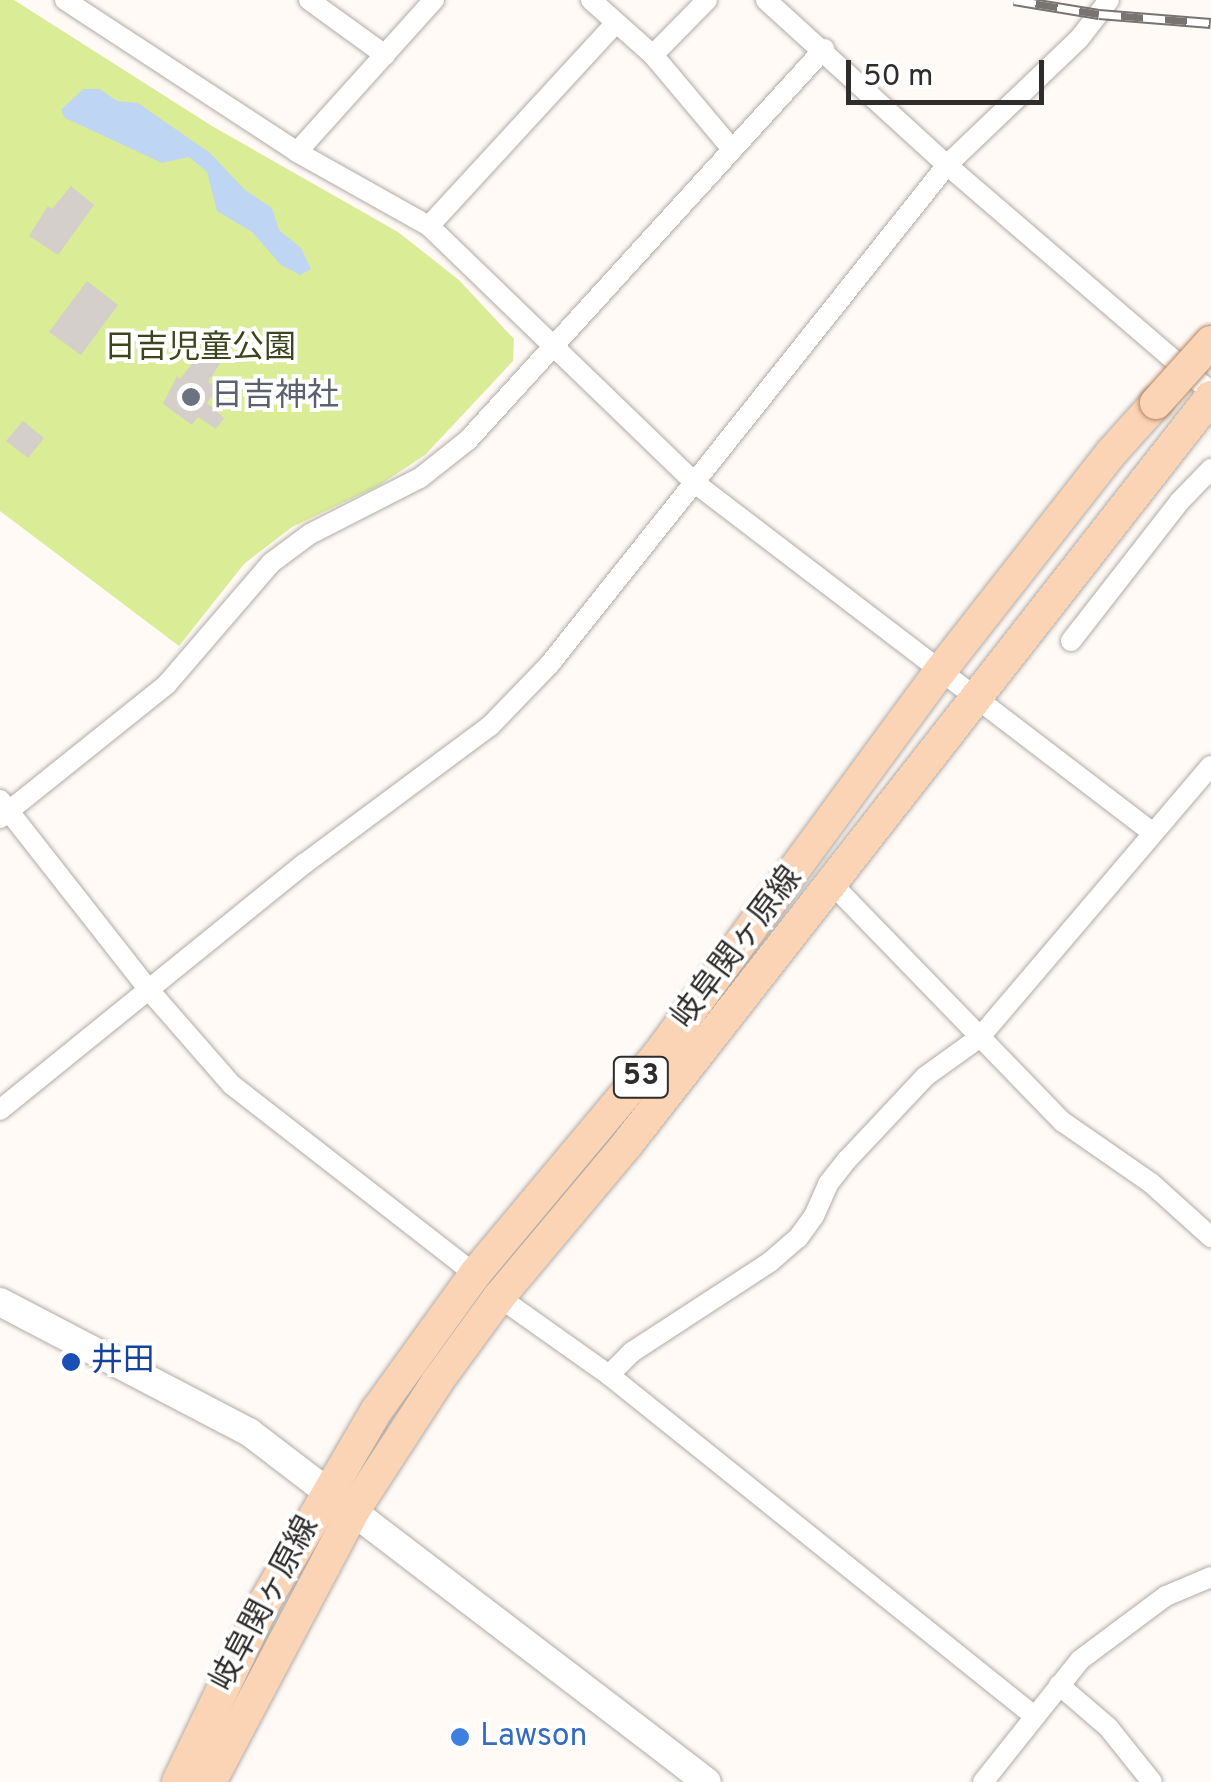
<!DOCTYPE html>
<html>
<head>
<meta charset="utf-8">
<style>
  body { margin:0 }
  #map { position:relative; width:1211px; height:1782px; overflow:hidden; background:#fffaf6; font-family:Overpass,"Noto Sans JP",sans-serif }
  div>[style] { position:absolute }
  .green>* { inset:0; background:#daec96 }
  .water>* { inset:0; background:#bed6f4 }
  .building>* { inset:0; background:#d4cfca }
  .roads { filter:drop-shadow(0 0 2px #b1aca7) drop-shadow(0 0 2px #b1aca7) }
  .minor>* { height:20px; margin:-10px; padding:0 10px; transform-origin:10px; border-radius:10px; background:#fff }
  .tertiary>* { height:28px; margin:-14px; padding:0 14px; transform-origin:14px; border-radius:14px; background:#fff }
  .primary>* { height:32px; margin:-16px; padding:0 16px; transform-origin:16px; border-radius:16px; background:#fbd3b5 }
  .rail>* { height:11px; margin-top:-5.5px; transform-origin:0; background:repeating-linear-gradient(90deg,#fff 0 22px,#777471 0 44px); box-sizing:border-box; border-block:2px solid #777471 }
  .bridges { filter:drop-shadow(0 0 2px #b28664) drop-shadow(0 0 2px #b28664) }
  .primary-bridge>* { height:32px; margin:-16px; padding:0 16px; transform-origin:16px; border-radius:16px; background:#fbd3b5 }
  .dots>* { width:28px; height:28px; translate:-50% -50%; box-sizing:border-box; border:5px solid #fff; border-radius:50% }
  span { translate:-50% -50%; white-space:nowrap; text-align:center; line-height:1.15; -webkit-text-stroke:8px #fff; paint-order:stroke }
  .shield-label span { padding:2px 8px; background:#fff; border:2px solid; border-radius:8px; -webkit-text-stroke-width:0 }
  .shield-label { font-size:30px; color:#2f2d2b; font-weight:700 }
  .park-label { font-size:32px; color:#3d451e }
  .worship-label { font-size:32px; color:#5b616d }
  .left { translate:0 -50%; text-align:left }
  .street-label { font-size:32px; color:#2f2d2b }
  .transit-label { font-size:32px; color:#164399 }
  .shop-label { font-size:32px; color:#366cbe }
  .scale { position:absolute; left:846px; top:60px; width:198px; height:45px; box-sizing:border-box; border:5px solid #2f2d2b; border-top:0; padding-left:12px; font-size:30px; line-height:35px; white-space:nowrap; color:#2f2d2b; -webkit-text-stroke:8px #fff; paint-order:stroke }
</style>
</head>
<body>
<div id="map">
  <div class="green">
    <i style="clip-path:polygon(0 0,14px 0,212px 126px,398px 232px,459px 280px,514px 339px,513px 361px,425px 455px,378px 486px,292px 527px,244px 564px,179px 646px,0 511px)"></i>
  </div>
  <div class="water">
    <i style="clip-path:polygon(83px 89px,100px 89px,117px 101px,138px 103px,210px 153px,245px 190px,272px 208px,279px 230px,301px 248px,311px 269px,300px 275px,281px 265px,252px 232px,217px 211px,207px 172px,189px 157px,162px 163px,65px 118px,61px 110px)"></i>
  </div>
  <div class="building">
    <i style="clip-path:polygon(71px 186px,94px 205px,58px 255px,29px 236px,48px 206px,52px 209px)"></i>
    <i style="clip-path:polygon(87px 281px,118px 305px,81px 355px,49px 332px)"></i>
    <i style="clip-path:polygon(216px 333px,233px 343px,208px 382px,218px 388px,207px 403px,224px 418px,216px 429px,198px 417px,192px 425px,163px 404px,177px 376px,180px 379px)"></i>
    <i style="clip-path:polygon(23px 421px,44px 438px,28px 458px,6px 441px)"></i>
  </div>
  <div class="roads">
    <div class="minor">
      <i style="left:65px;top:0;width:277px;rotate:33.2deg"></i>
      <i style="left:297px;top:152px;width:151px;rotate:29.3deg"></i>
      <i style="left:429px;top:226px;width:370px;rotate:44deg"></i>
      <i style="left:695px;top:483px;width:576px;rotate:37.39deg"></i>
      <i style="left:309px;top:0;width:94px;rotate:35.9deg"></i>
      <i style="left:591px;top:0;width:83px;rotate:41.6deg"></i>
      <i style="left:653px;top:55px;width:121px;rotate:50deg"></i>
      <i style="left:766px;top:0;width:245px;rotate:42.4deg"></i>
      <i style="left:947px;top:165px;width:348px;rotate:40.7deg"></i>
      <i style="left:653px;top:55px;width:77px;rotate:-45.5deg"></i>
      <i style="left:297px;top:152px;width:205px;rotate:-48deg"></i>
      <i style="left:429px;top:226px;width:275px;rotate:-47.4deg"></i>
      <i style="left:1071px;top:641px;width:177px;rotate:-52.1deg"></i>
      <i style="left:1180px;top:501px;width:45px;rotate:-45.9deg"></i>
      <i style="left:0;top:800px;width:241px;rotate:51.9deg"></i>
      <i style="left:149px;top:990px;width:126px;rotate:48.9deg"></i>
      <i style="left:232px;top:1085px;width:308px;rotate:37.9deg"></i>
      <i style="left:0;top:818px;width:214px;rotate:-38.7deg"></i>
      <i style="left:167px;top:684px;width:160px;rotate:-49.3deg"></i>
      <i style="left:271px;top:563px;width:49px;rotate:-36.6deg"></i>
      <i style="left:310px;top:534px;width:123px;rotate:-27deg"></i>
      <i style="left:420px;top:478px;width:61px;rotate:-38.4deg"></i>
      <i style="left:468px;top:440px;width:529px;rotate:-47.68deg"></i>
      <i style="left:832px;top:884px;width:332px;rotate:45.9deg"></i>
      <i style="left:1063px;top:1122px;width:107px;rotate:34.7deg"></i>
      <i style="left:1151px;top:1183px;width:81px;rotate:42deg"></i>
      <i style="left:0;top:1110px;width:391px;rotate:-39deg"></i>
      <i style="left:304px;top:864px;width:232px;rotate:-36.6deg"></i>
      <i style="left:490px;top:726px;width:85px;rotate:-46deg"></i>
      <i style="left:549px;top:665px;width:639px;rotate:-51.48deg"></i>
      <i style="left:947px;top:165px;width:182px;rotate:-43.7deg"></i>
      <i style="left:1079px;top:39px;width:49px;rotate:-52.4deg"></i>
      <i style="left:499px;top:1297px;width:135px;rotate:35.3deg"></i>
      <i style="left:609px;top:1375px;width:543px;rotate:38.73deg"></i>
      <i style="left:609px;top:1375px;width:33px;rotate:-45deg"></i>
      <i style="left:632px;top:1352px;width:165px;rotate:-33.1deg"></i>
      <i style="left:770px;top:1262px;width:37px;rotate:-41deg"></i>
      <i style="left:798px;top:1238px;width:27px;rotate:-54deg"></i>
      <i style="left:814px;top:1216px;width:35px;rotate:-66deg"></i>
      <i style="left:828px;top:1184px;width:31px;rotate:-52deg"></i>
      <i style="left:847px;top:1160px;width:115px;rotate:-46.8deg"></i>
      <i style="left:926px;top:1076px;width:67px;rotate:-35.8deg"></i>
      <i style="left:980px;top:1037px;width:356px;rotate:-49.6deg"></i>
      <i style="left:1059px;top:1685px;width:65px;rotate:40.6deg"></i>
      <i style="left:1108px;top:1727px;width:70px;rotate:51.3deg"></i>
      <i style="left:983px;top:1782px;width:156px;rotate:-51.5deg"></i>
      <i style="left:1080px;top:1660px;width:107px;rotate:-36.7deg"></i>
      <i style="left:1166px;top:1596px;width:49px;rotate:-22.9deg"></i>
    </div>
    <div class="tertiary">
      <i style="left:0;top:1302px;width:281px;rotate:27.6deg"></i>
      <i style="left:249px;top:1432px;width:576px;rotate:37.39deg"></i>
    </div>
    <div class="primary">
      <i style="left:178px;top:1782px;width:199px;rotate:-64.3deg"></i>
      <i style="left:264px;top:1603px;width:224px;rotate:-59.7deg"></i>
      <i style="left:377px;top:1410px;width:168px;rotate:-54.2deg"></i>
      <i style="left:475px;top:1274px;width:285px;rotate:-50.1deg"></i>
      <i style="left:658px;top:1055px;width:478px;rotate:-53.7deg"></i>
      <i style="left:941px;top:670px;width:277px;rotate:-51.9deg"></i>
      <i style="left:1112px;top:452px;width:66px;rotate:-48.1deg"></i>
      <i style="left:210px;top:1782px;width:308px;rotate:-62.1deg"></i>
      <i style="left:354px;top:1510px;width:153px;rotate:-57deg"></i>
      <i style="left:437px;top:1382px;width:105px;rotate:-53.9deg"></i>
      <i style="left:499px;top:1297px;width:201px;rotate:-50deg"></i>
      <i style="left:628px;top:1143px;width:947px;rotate:-51.99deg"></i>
    </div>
  </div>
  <div class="rail">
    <i style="left:1014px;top:0;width:86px;rotate:9.4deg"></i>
    <i style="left:1099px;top:14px;width:112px;rotate:4.6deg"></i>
  </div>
  <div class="bridges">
    <div class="primary-bridge">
      <i style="left:1156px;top:403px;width:82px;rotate:-48deg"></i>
    </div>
  </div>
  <div class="dots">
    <i style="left:191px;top:397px;background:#6b7280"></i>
    <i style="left:71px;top:1362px;background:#1a4fb4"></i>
    <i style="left:460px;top:1737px;background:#3f7fe0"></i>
  </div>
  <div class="shield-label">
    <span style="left:641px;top:1077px">53</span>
  </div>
  <div class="park-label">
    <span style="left:200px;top:349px">日吉児童公園</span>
  </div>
  <div class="worship-label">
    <span class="left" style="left:211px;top:397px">日吉神社</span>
  </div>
  <div class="street-label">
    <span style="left:738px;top:948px;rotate:-53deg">岐阜関ヶ原線</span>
    <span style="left:266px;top:1604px;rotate:-62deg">岐阜関ヶ原線</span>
  </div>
  <div class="transit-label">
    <span class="left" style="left:91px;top:1362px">井田</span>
  </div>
  <div class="shop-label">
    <span class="left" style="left:480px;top:1737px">Lawson</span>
  </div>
  <div class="scale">50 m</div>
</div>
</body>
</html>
